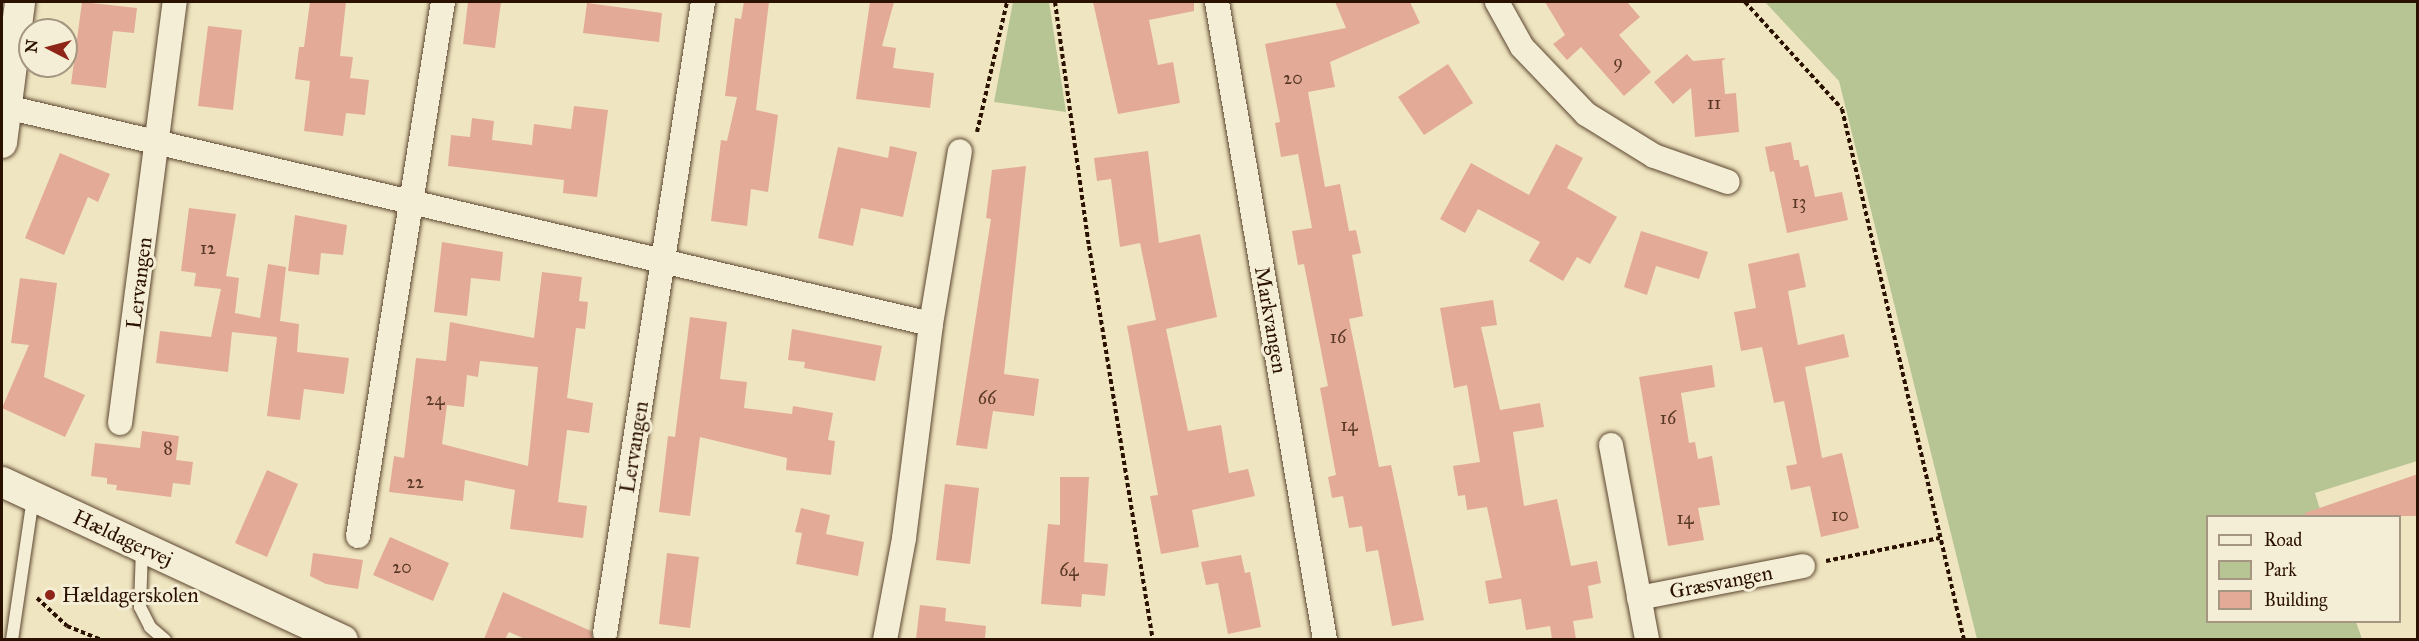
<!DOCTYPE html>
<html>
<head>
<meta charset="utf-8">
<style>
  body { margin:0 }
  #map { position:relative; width:2419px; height:641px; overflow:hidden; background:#efe5c0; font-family:"IM FELL Great Primer",serif }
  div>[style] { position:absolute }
  .green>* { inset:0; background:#b7c594 }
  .building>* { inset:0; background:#e3ab97 }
  .path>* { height:4px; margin-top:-2px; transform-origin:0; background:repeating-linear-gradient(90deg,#2b1100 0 4.5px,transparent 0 7.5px) }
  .roads { filter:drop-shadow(0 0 2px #5c4630) drop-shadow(0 0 2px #5c4630) }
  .service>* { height:12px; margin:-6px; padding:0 6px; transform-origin:6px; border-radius:6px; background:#f5eed6 }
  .minor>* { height:24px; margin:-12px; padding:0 12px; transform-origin:12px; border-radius:12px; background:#f5eed6 }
  .tertiary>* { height:30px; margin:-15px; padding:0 15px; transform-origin:15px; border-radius:15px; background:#f5eed6 }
  .dots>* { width:16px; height:16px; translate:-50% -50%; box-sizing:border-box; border:3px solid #f5eed6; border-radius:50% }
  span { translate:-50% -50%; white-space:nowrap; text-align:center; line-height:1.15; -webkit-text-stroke:6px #f5eed6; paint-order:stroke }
  .number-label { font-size:18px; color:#593826 }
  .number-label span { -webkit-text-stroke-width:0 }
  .street-label { font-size:21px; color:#2b1100 }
  .poi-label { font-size:21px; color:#2b1100 }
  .left { translate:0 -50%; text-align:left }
  .frame { position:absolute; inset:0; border:3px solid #2b1100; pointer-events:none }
  .legend { position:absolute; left:2206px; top:515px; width:195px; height:108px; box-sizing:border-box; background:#f5eed6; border:2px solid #a49680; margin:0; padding:8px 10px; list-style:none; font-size:18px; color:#2b1100 }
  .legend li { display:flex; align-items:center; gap:12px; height:30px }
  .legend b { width:30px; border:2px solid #a49680 }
  .north { position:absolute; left:18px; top:18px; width:60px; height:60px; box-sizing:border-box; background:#f5eed6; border:2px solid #a49680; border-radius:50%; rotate:276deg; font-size:16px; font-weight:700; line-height:24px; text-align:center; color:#2b1100 }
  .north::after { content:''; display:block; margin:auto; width:21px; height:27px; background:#8f2418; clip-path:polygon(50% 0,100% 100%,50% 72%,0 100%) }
</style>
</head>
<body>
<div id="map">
  <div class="green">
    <i style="clip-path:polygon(1013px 2px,1049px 2px,1066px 112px,994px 102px)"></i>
    <i style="clip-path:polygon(1765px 2px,2417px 2px,2417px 461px,2315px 493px,2322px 516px,2208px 516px,2208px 622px,2356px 622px,2362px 639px,1977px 639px,1839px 81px)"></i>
  </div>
  <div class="building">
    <i style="clip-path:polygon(82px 2px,137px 8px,134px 33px,113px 31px,106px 88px,71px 84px)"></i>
    <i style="clip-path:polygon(310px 2px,346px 2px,340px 56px,353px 57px,350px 78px,369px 80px,365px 115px,346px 113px,343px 136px,304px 131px,310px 81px,295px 79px,299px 47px,304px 47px)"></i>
    <i style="clip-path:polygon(468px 2px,501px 2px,495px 48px,463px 44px)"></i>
    <i style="clip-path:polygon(744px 2px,769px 2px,756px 110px,778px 115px,768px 192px,751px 189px,747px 226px,711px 221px,721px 140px,727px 141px,737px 97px,725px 96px,735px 18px,741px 19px)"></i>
    <i style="clip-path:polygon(870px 2px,894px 2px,882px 46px,896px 48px,893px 68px,934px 73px,930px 108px,856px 99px)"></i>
    <i style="clip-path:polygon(1093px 2px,1194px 2px,1194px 11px,1149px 20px,1158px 65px,1173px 62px,1180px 103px,1118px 114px)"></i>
    <i style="clip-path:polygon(1335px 2px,1410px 2px,1420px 23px,1330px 62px,1335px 87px,1308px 92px,1325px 187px,1340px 184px,1349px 231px,1356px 230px,1361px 253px,1352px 255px,1363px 316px,1349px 319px,1379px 467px,1391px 465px,1424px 620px,1392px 626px,1378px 550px,1366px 552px,1362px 526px,1349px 528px,1343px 496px,1332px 498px,1328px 477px,1336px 475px,1320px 388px,1328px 386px,1304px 264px,1298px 265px,1292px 231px,1312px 228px,1298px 154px,1281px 157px,1275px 123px,1280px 122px,1265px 44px,1346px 28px)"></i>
    <i style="clip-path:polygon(1545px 2px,1627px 2px,1640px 17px,1619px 35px,1651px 72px,1624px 96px,1581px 47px,1567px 60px,1553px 44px,1565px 35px)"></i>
    <i style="clip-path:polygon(587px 3px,662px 13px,659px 42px,583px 33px)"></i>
    <i style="clip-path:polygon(208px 26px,242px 30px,233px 110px,198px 106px)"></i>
    <i style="clip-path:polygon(1687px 54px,1693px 61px,1726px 58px,1722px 61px,1725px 94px,1736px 93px,1739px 132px,1695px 137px,1691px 88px,1673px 104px,1654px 82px)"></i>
    <i style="clip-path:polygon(1448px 64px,1473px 103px,1424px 135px,1398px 97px)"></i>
    <i style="clip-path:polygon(574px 106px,608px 110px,597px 197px,563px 193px,564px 180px,448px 166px,451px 135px,470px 137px,472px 118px,494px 121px,492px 140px,532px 145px,534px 124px,571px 129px)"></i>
    <i style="clip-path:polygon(1791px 142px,1794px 160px,1799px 160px,1800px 167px,1808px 165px,1815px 197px,1842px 192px,1848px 220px,1787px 233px,1774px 171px,1770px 172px,1765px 147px)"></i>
    <i style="clip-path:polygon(1556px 144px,1583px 158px,1567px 188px,1617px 217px,1590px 264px,1577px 257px,1563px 281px,1529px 261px,1540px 242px,1478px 209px,1465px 233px,1440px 219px,1471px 163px,1529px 195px)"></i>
    <i style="clip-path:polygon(890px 146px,917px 152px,903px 217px,861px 208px,853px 246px,818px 238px,838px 147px,888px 158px)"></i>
    <i style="clip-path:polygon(1148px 151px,1159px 243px,1200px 234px,1217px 317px,1166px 329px,1188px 431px,1221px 425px,1229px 473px,1248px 469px,1255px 496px,1192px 510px,1199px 547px,1161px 554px,1150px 496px,1158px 495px,1127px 326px,1156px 320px,1140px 243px,1120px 247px,1111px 179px,1097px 181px,1094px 158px)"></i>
    <i style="clip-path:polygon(60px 153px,110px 174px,98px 202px,88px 197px,64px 255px,25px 238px)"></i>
    <i style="clip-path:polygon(1026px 166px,1004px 374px,1039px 379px,1034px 416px,993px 411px,987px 449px,956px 445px,991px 219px,986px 218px,992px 170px)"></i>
    <i style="clip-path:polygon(189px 208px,236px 214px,226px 276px,239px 278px,235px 313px,260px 318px,268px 264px,286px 267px,280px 321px,299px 324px,297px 352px,349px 358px,344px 394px,304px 389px,300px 420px,267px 416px,277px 337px,232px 332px,228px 372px,156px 363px,160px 331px,211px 337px,221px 289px,194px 286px,196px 273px,181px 271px)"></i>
    <i style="clip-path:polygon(295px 215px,347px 225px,343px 255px,321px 253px,319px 275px,288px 271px)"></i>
    <i style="clip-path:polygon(1641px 231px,1708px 252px,1699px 279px,1656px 266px,1647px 295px,1624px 287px)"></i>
    <i style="clip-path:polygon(442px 242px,503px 252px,500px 281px,471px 278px,467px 316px,434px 312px)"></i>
    <i style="clip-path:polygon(1799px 253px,1806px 287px,1788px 291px,1798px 345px,1844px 334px,1849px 357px,1805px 367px,1822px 458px,1842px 453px,1859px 528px,1821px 537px,1810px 486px,1791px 490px,1786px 466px,1797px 464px,1784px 401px,1774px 403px,1762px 347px,1741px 351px,1734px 312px,1756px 308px,1748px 264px)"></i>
    <i style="clip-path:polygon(evenodd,542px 272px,582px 277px,579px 301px,588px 302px,585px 329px,576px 328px,567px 398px,593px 403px,589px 433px,567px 430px,558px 502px,587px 506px,583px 538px,510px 529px,515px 490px,465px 480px,463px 501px,389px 492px,394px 456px,404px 458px,416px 358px,446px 361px,450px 322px,534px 338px,542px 272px,480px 361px,538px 367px,528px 466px,442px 444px,447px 405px,464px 407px,467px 375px,478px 377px,480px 361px)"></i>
    <i style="clip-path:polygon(20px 278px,57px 283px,44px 377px,85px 395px,65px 437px,2px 408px,29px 345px,11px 343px)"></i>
    <i style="clip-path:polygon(1493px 300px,1497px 325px,1481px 327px,1500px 410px,1540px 403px,1544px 427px,1513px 432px,1524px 506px,1557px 499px,1571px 566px,1597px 561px,1601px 583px,1588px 586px,1593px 618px,1573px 621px,1576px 639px,1552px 639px,1550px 626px,1526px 630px,1521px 599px,1489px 604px,1485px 581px,1502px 578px,1487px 507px,1467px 510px,1465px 495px,1458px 496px,1453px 466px,1480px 462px,1467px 385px,1454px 388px,1440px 308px)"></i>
    <i style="clip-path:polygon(690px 317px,727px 322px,720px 379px,747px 382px,744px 408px,792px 414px,793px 406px,833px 413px,828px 440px,835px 441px,831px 475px,786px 470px,787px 458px,700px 437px,690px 516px,659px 512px,668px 436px,675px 437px)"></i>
    <i style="clip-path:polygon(792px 329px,882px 346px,875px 381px,804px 368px,805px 362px,788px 360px)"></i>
    <i style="clip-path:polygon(1712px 365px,1715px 387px,1681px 393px,1689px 443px,1695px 442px,1698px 459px,1712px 456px,1720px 505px,1698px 508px,1704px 540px,1668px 546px,1639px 377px)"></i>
    <i style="clip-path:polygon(142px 431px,179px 436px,176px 460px,193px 462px,190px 485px,173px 483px,171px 497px,116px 490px,117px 485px,107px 484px,107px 478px,91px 476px,95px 443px,140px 448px)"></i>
    <i style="clip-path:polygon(267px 470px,298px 484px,267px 557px,235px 543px)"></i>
    <i style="clip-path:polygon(2418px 474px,2418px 516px,2305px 516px,2305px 513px)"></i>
    <i style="clip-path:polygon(1060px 477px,1089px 477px,1084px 562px,1108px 564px,1105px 596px,1082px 594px,1081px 607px,1041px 604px,1048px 524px,1060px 525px)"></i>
    <i style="clip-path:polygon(945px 484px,979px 488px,970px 564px,936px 560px)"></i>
    <i style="clip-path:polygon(801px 508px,830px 515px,826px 534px,864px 542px,858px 576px,796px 564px,802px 533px,795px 532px)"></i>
    <i style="clip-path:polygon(390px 537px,449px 563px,433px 601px,373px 575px)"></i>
    <i style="clip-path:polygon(313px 553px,363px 560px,358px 589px,326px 584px,310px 576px)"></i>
    <i style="clip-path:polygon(667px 553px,699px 557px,690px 628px,659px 624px)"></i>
    <i style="clip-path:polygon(1241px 555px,1245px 573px,1250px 572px,1261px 627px,1228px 634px,1218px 583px,1206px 585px,1201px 562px)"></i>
    <i style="clip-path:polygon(503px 592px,591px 631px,593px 639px,525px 639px,509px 632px,505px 639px,484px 639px)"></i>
    <i style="clip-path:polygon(920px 605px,946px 608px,945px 621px,986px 626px,985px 639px,916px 639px)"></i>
  </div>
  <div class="path">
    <i style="left:1055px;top:2px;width:246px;rotate:82.1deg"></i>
    <i style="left:1089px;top:246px;width:399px;rotate:80.8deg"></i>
    <i style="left:1745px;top:2px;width:144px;rotate:47.8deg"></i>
    <i style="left:1842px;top:109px;width:545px;rotate:77.06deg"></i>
    <i style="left:977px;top:132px;width:133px;rotate:-77deg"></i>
    <i style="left:1826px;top:561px;width:116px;rotate:-11.4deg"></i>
    <i style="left:37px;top:598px;width:41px;rotate:43deg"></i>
    <i style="left:67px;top:626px;width:37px;rotate:22deg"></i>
  </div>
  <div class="roads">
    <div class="service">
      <i style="left:142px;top:549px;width:58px;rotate:92deg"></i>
      <i style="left:140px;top:607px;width:22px;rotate:63deg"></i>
      <i style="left:150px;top:627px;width:20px;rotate:41deg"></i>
      <i style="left:12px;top:640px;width:144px;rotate:-81.6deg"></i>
    </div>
    <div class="minor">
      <i style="left:1217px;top:2px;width:647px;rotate:80.39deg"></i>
      <i style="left:1497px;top:2px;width:51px;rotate:60.9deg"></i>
      <i style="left:1522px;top:47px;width:93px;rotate:46.3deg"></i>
      <i style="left:1586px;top:114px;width:80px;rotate:31.7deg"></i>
      <i style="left:1654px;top:156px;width:78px;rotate:19.4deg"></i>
      <i style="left:2px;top:106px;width:954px;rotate:13.21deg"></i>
      <i style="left:120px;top:423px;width:425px;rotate:-82.6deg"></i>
      <i style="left:1611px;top:445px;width:198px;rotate:79.5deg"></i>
      <i style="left:358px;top:536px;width:541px;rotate:-80.96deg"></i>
      <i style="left:1639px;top:598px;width:167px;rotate:-11deg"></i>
      <i style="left:605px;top:633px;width:639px;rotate:-81.17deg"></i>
      <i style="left:885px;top:640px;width:104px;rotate:-79.4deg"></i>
      <i style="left:904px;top:538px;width:216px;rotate:-82.8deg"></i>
      <i style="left:931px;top:324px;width:175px;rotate:-80.5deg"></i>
    </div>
    <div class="tertiary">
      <i style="left:2px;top:143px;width:142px;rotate:-82.7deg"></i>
      <i style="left:2px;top:482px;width:376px;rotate:24.9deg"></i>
    </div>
  </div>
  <div class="dots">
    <i style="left:50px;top:595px;background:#8f2418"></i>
  </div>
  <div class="number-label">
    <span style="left:1618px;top:62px">9</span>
    <span style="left:1293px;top:78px">20</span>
    <span style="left:1714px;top:103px">11</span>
    <span style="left:1799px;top:202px">13</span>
    <span style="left:208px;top:248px">12</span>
    <span style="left:1338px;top:337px">16</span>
    <span style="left:987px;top:398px">66</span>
    <span style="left:435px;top:399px">24</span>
    <span style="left:1668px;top:418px">16</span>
    <span style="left:1349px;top:425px">14</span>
    <span style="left:168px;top:448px">8</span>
    <span style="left:415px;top:482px">22</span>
    <span style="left:1840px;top:515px">10</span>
    <span style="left:1685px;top:518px">14</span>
    <span style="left:402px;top:567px">20</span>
    <span style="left:1069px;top:570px">64</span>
  </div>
  <div class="street-label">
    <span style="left:139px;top:283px;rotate:-83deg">Lervangen</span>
    <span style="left:1271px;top:320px;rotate:80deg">Markvangen</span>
    <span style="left:634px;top:447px;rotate:-81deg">Lervangen</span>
    <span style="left:123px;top:538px;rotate:25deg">Hældagervej</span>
    <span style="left:1721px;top:582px;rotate:-11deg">Græsvangen</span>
  </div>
  <div class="poi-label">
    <span class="left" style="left:62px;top:595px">Hældagerskolen</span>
  </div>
  <div class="frame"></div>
  <ul class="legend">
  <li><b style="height:8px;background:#f5eed6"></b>Road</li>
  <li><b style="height:16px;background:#b7c594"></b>Park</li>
  <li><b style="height:16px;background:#e3ab97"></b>Building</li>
  </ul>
  <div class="north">N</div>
</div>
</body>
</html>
